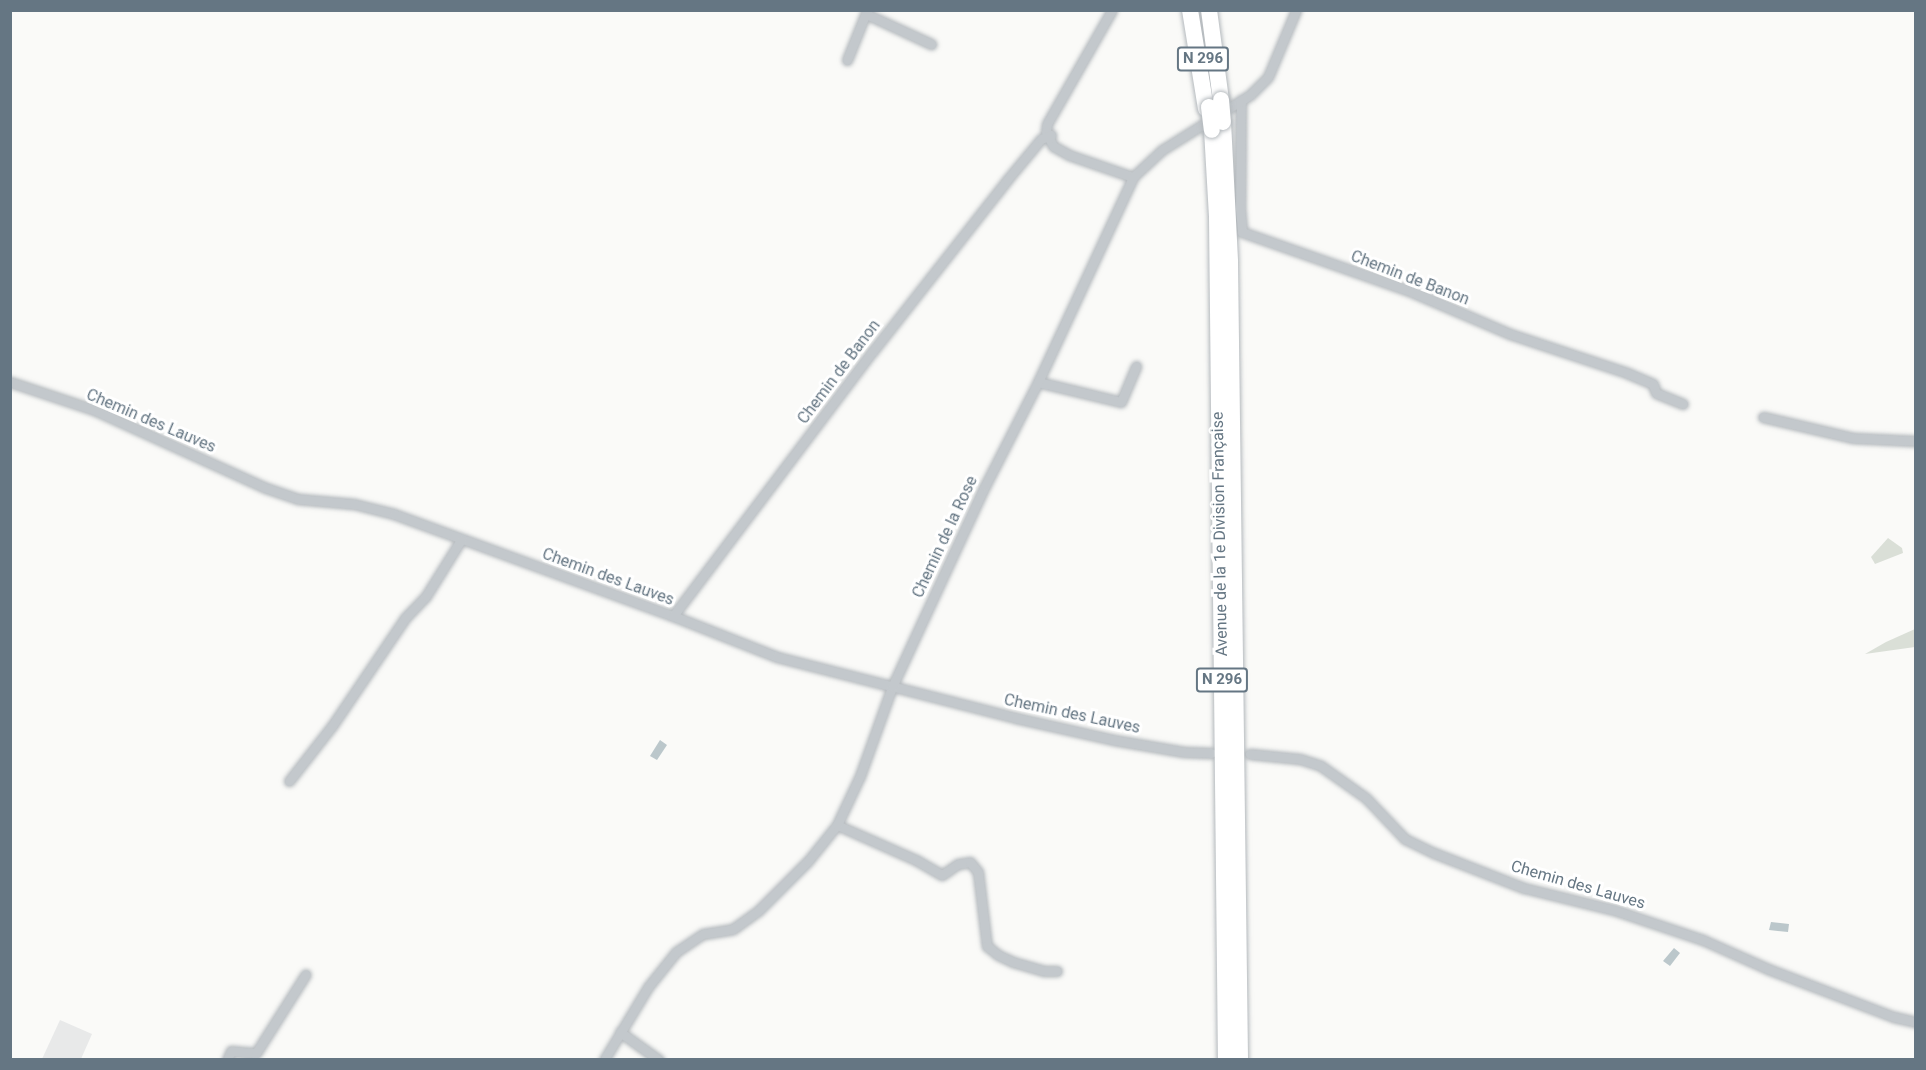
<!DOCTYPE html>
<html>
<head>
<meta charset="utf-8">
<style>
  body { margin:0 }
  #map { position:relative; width:1926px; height:1070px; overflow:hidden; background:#fafaf8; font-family:Roboto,sans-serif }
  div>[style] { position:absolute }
  .built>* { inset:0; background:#e8e9e9 }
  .green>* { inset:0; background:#dadfd7 }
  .water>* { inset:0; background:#bbc7cb }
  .roads { filter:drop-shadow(0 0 2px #b4b9bd) drop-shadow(0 0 2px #b4b9bd) }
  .street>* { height:9px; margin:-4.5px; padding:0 4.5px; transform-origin:4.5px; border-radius:4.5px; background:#c3c8cc }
  .highway>* { height:16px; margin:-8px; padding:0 8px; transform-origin:8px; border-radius:8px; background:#fff }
  .bridges { filter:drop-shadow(0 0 2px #b4b9bd) drop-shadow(0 0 2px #b4b9bd) }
  .highway-bridge>* { height:16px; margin:-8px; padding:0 8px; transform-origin:8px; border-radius:8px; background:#fff }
  span { translate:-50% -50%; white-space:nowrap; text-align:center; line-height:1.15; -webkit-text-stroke:6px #fff; paint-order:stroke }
  .shield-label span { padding:2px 4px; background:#fff; border:2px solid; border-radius:4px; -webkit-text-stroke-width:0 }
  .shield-label { font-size:15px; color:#657683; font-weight:700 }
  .street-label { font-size:16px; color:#657683 }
  .frame { position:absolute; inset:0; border:12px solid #657683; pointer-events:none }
</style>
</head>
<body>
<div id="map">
  <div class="built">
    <i style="clip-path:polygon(60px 1020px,92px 1034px,81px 1059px,42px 1059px)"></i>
  </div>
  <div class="green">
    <i style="clip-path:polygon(1888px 538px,1902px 548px,1903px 553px,1875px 564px,1871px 557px)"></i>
    <i style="clip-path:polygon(1915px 629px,1915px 647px,1865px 654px,1886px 642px)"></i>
  </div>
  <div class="water">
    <i style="clip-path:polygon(660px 740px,667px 745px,657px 760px,650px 756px)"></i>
    <i style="clip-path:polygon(1771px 922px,1789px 924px,1788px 932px,1769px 930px)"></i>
    <i style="clip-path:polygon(1674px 948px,1680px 953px,1670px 966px,1663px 961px)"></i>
  </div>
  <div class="roads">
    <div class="street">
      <i style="left:1112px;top:10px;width:131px;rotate:119.7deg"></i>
      <i style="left:1047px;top:124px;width:8px;rotate:97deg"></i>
      <i style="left:1046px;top:132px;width:16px;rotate:63deg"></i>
      <i style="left:1053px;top:146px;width:18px;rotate:29deg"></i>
      <i style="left:1069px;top:155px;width:68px;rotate:19deg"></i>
      <i style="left:866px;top:14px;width:72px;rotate:24.8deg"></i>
      <i style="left:847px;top:60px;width:54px;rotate:-68.2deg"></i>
      <i style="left:1241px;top:100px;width:108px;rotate:90.5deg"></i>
      <i style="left:1240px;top:208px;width:24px;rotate:85deg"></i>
      <i style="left:1242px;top:232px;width:180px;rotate:19.4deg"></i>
      <i style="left:1412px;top:292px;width:107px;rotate:23.2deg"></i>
      <i style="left:1510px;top:334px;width:123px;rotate:18.4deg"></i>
      <i style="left:1627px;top:373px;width:28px;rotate:23deg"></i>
      <i style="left:1653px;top:384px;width:9px;rotate:72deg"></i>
      <i style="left:1656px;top:393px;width:29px;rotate:22deg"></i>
      <i style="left:10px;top:382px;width:89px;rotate:18.4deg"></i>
      <i style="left:94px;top:410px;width:189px;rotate:24.4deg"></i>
      <i style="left:266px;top:488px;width:34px;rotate:19deg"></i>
      <i style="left:298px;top:499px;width:56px;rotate:5.1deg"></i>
      <i style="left:354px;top:504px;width:41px;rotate:14deg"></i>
      <i style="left:394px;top:514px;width:297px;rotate:20.1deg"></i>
      <i style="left:673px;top:616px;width:112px;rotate:21.5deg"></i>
      <i style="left:777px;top:657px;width:247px;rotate:14.3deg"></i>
      <i style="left:1016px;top:718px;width:100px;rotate:12.7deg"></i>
      <i style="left:1114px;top:740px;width:71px;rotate:9.7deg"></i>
      <i style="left:1184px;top:752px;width:27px;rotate:2deg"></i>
      <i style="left:1038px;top:382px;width:85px;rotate:13.5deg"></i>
      <i style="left:1121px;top:402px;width:39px;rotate:-67deg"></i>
      <i style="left:1763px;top:417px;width:92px;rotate:13.1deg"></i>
      <i style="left:1853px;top:438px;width:63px;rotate:2.7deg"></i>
      <i style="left:673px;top:616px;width:332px;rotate:-53deg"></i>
      <i style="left:873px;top:351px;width:217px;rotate:-51.9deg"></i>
      <i style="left:1007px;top:180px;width:53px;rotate:-50.3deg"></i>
      <i style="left:1041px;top:139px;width:11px;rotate:-22deg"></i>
      <i style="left:1250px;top:754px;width:50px;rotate:5.7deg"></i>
      <i style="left:1300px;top:759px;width:22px;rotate:18deg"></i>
      <i style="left:1321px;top:766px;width:55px;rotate:35.4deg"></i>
      <i style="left:1366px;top:798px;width:57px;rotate:46.4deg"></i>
      <i style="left:1405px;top:839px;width:32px;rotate:26deg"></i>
      <i style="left:1434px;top:853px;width:97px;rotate:21.3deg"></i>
      <i style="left:1524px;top:888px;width:93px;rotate:13.7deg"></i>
      <i style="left:1614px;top:910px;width:94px;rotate:18.6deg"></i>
      <i style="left:1703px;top:940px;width:71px;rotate:24deg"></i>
      <i style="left:1768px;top:969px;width:135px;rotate:20.9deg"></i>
      <i style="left:1894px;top:1017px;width:23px;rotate:13deg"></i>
      <i style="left:289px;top:781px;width:70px;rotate:-52deg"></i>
      <i style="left:332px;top:726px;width:130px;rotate:-55.9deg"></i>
      <i style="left:405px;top:618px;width:30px;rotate:-46deg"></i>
      <i style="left:426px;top:596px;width:66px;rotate:-58deg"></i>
      <i style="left:837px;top:825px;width:86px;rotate:23.9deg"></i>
      <i style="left:916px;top:860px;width:30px;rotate:30deg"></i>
      <i style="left:942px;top:875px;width:19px;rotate:-35deg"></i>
      <i style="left:958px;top:864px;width:12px;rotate:-9deg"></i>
      <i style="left:970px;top:862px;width:13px;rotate:51deg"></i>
      <i style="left:978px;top:872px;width:75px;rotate:83.1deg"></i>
      <i style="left:987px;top:946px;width:14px;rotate:39deg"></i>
      <i style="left:998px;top:955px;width:17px;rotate:25deg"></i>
      <i style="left:1013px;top:962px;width:32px;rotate:16deg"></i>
      <i style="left:1044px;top:971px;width:13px"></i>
      <i style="left:620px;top:1032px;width:48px;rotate:35.7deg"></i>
      <i style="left:227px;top:1060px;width:10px;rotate:-66deg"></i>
      <i style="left:231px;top:1051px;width:25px;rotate:5deg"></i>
      <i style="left:256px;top:1053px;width:93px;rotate:-57.7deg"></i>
      <i style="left:604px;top:1060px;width:85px;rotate:-58.9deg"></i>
      <i style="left:648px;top:987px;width:45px;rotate:-51.3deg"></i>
      <i style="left:676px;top:952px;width:32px;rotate:-34deg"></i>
      <i style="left:703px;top:934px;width:30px;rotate:-9deg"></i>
      <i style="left:733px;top:929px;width:31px;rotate:-36deg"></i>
      <i style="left:758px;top:911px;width:71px;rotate:-45deg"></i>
      <i style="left:808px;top:861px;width:46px;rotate:-51.1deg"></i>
      <i style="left:837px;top:825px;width:54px;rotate:-64.9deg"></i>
      <i style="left:860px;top:776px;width:95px;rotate:-70.2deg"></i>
      <i style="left:892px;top:687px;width:221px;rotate:-65.2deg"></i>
      <i style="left:985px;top:486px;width:117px;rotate:-63deg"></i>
      <i style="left:1038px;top:382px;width:226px;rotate:-65.1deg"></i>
      <i style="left:1133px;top:177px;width:40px;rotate:-43deg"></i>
      <i style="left:1162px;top:150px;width:104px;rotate:-32deg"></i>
      <i style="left:1250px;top:95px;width:25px;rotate:-45deg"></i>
      <i style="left:1268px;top:77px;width:73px;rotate:-67.3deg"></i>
    </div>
    <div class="highway">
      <i style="left:1190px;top:10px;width:100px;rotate:80.8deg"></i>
      <i style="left:1209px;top:10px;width:91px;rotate:82.4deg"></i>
      <i style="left:1223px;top:122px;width:140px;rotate:87.1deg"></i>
      <i style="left:1230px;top:262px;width:798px;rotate:89.28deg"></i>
      <i style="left:1212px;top:130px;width:88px;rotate:86.7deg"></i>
      <i style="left:1217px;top:218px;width:842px;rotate:89.39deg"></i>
    </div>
  </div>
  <div class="bridges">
    <div class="highway-bridge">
      <i style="left:1221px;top:100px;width:22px;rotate:85deg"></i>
      <i style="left:1209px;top:107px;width:23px;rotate:83deg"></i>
    </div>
  </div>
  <div class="shield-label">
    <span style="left:1203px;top:59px">N 296</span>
    <span style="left:1222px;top:680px">N 296</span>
  </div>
  <div class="street-label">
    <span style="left:1410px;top:278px;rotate:21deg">Chemin de Banon</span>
    <span style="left:839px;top:372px;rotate:-53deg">Chemin de Banon</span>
    <span style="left:151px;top:421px;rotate:23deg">Chemin des Lauves</span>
    <span style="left:1220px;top:534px;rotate:-91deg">Avenue de la 1e Division Française</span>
    <span style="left:945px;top:537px;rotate:-65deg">Chemin de la Rose</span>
    <span style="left:608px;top:577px;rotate:20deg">Chemin des Lauves</span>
    <span style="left:1072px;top:714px;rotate:12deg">Chemin des Lauves</span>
    <span style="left:1578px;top:885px;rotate:16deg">Chemin des Lauves</span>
  </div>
  <div class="frame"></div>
</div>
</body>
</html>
